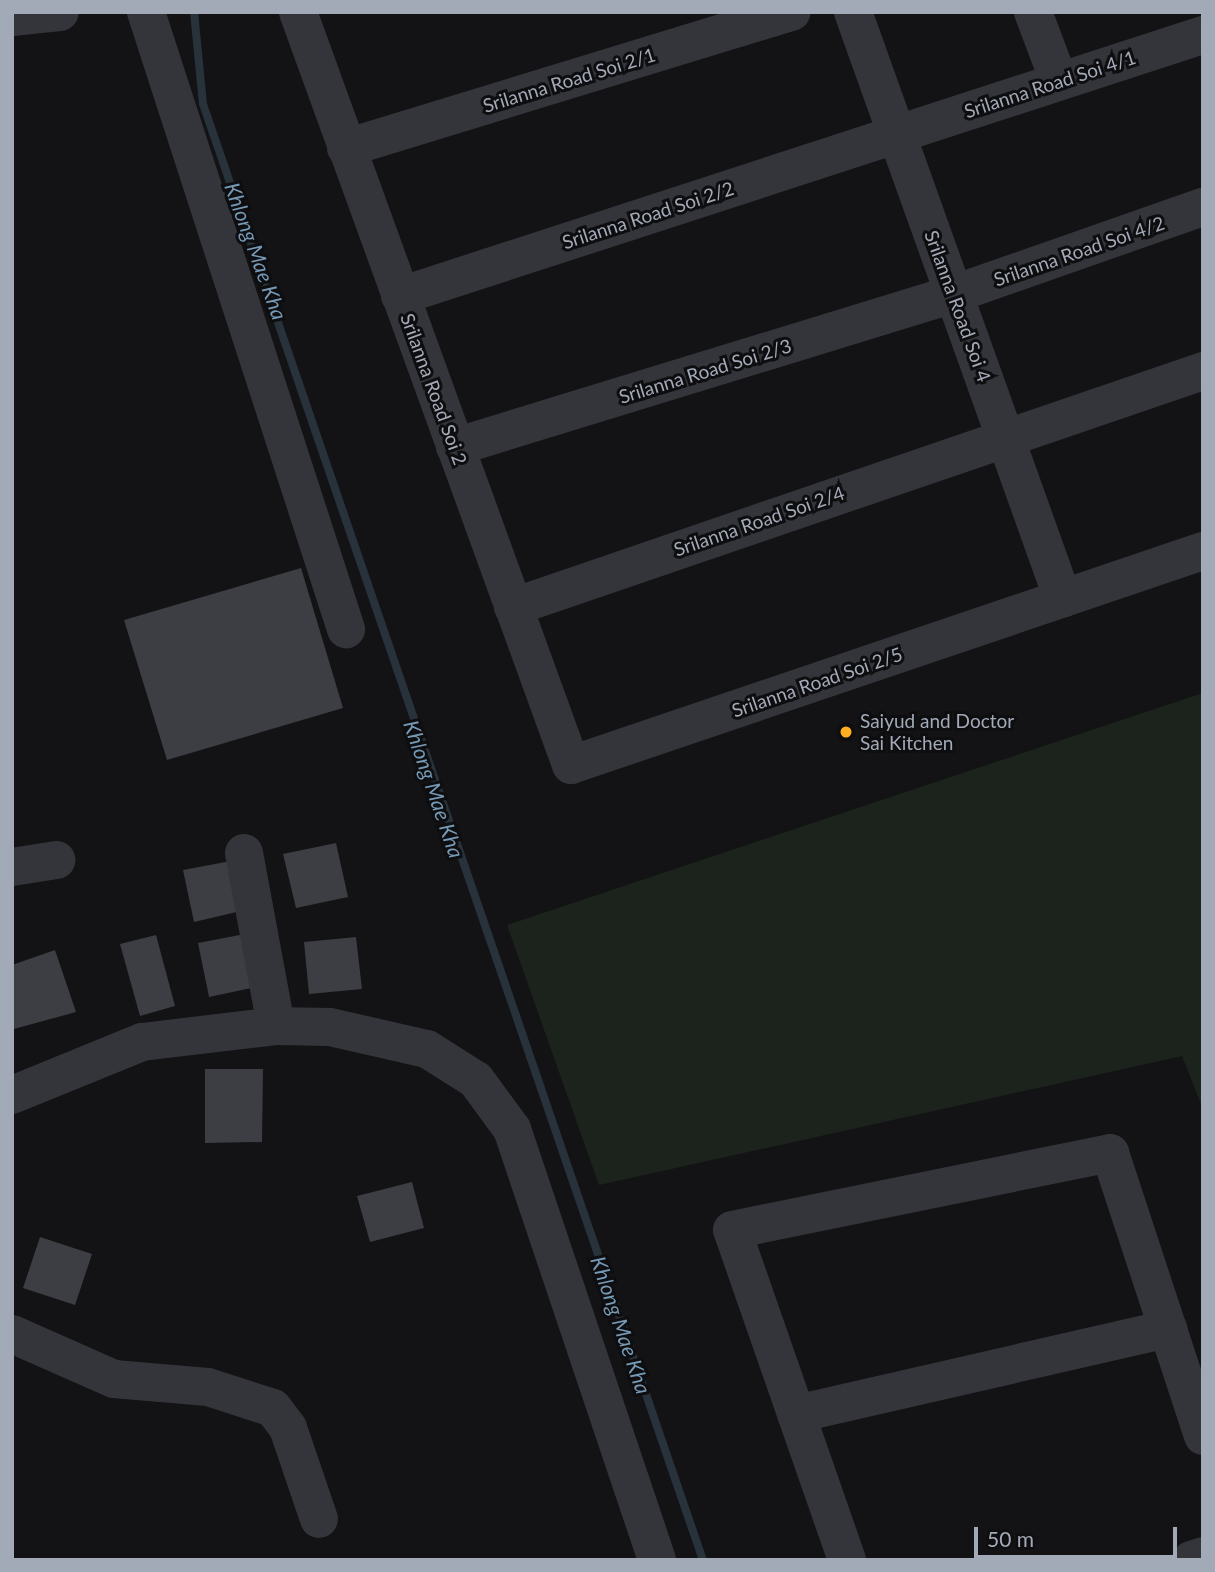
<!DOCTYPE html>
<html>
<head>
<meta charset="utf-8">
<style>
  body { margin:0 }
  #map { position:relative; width:1215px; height:1572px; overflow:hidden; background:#131315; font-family:Lato,sans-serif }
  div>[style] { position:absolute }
  .green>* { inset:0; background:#1b231c }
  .stream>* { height:8px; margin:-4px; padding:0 4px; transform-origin:4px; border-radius:4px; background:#28323a }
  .building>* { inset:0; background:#3c3e43 }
  .minor>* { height:38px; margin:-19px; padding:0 19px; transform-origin:19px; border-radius:19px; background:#34353a }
  .dots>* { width:19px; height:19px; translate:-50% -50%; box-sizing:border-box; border:4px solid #0e0e10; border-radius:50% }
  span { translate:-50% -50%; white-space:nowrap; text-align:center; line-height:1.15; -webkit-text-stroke:6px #0e0e10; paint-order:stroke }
  .street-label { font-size:19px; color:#a3aab7 }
  .poi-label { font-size:19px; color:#a3aab7 }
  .left { translate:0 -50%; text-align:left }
  .water-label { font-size:21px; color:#7699b5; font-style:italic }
  .frame { position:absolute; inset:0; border:14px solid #a3aab7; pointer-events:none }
  .scale { position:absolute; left:974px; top:1527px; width:203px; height:32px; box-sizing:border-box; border:4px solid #a3aab7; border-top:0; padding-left:9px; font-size:21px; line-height:24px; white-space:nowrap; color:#a3aab7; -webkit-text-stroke:5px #0e0e10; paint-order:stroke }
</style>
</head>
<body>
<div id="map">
  <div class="green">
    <i style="clip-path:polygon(1203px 693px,1203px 1109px,1182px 1056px,599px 1185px,507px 925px)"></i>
  </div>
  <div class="stream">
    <i style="left:194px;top:12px;width:92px;rotate:84.4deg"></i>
    <i style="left:203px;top:104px;width:1539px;rotate:71.05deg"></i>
  </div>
  <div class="building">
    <i style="clip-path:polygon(301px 568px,343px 708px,167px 760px,124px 620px)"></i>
    <i style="clip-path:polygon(336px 843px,348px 897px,296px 908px,283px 854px)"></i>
    <i style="clip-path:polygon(231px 861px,241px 911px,194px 922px,183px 870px)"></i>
    <i style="clip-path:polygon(250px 933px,261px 986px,209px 997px,198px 943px)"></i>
    <i style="clip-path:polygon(156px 935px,175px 1006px,140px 1016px,120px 944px)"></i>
    <i style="clip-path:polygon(356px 937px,362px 989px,309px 994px,304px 942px)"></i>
    <i style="clip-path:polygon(55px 950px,76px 1012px,14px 1029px,12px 965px)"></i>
    <i style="clip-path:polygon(205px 1069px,263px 1069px,262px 1142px,205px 1143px)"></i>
    <i style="clip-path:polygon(412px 1182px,424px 1228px,370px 1242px,357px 1196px)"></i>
    <i style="clip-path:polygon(40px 1237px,92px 1254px,75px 1305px,23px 1288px)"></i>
  </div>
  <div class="minor">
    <i style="left:146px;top:12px;width:649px;rotate:72.04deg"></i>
    <i style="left:298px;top:12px;width:801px;rotate:70.07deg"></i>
    <i style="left:571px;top:765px;width:667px;rotate:-18.71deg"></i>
    <i style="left:853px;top:12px;width:623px;rotate:70.32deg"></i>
    <i style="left:1033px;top:12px;width:74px;rotate:69.4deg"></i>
    <i style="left:12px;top:17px;width:48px;rotate:-5.9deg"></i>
    <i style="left:346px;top:148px;width:466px;rotate:-17deg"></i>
    <i style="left:400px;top:296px;width:844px;rotate:-18.01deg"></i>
    <i style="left:455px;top:447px;width:522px;rotate:-17.05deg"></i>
    <i style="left:954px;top:294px;width:264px;rotate:-19.3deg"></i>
    <i style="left:513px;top:607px;width:729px;rotate:-18.88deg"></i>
    <i style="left:244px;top:853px;width:176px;rotate:79.5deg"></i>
    <i style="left:12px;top:867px;width:45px;rotate:-9deg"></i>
    <i style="left:12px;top:1095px;width:140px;rotate:-22.2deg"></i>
    <i style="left:142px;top:1042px;width:135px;rotate:-6.8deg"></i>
    <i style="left:276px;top:1026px;width:54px;rotate:1.1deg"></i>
    <i style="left:330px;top:1027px;width:99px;rotate:12.8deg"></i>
    <i style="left:427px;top:1049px;width:58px;rotate:32.3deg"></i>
    <i style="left:476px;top:1080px;width:61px;rotate:53.7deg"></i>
    <i style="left:512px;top:1129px;width:455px;rotate:71.4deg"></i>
    <i style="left:12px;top:1334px;width:111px;rotate:23.8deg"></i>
    <i style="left:114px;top:1379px;width:94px;rotate:4.9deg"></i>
    <i style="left:208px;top:1387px;width:68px;rotate:17.9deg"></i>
    <i style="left:273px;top:1408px;width:25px;rotate:53deg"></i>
    <i style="left:288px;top:1428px;width:96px;rotate:71.2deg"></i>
    <i style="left:796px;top:1414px;width:382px;rotate:-12.9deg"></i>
    <i style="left:847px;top:1560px;width:349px;rotate:-109.2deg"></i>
    <i style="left:732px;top:1230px;width:386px;rotate:-11.5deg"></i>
    <i style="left:1110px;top:1153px;width:298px;rotate:71.8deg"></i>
    <i style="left:1191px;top:1560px;width:13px;rotate:-18deg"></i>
  </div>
  <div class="dots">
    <i style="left:846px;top:732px;background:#ffaf21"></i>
  </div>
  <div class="street-label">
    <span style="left:569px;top:80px;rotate:-17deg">Srilanna Road Soi 2/1</span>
    <span style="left:1050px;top:84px;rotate:-18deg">Srilanna Road Soi 4/1</span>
    <span style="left:648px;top:215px;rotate:-18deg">Srilanna Road Soi 2/2</span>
    <span style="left:1079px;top:251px;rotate:-19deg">Srilanna Road Soi 4/2</span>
    <span style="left:958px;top:306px;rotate:70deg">Srilanna Road Soi 4</span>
    <span style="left:705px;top:371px;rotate:-17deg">Srilanna Road Soi 2/3</span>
    <span style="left:434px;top:389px;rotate:70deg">Srilanna Road Soi 2</span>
    <span style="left:759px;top:521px;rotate:-19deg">Srilanna Road Soi 2/4</span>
    <span style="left:817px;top:682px;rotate:-19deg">Srilanna Road Soi 2/5</span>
  </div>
  <div class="poi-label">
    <span class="left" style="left:860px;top:732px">Saiyud and Doctor<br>Sai Kitchen</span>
  </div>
  <div class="water-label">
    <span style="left:256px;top:251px;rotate:70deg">Khlong Mae Kha</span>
    <span style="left:434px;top:789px;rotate:71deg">Khlong Mae Kha</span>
    <span style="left:621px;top:1325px;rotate:71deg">Khlong Mae Kha</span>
  </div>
  <div class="frame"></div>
  <div class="scale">50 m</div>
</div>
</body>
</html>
